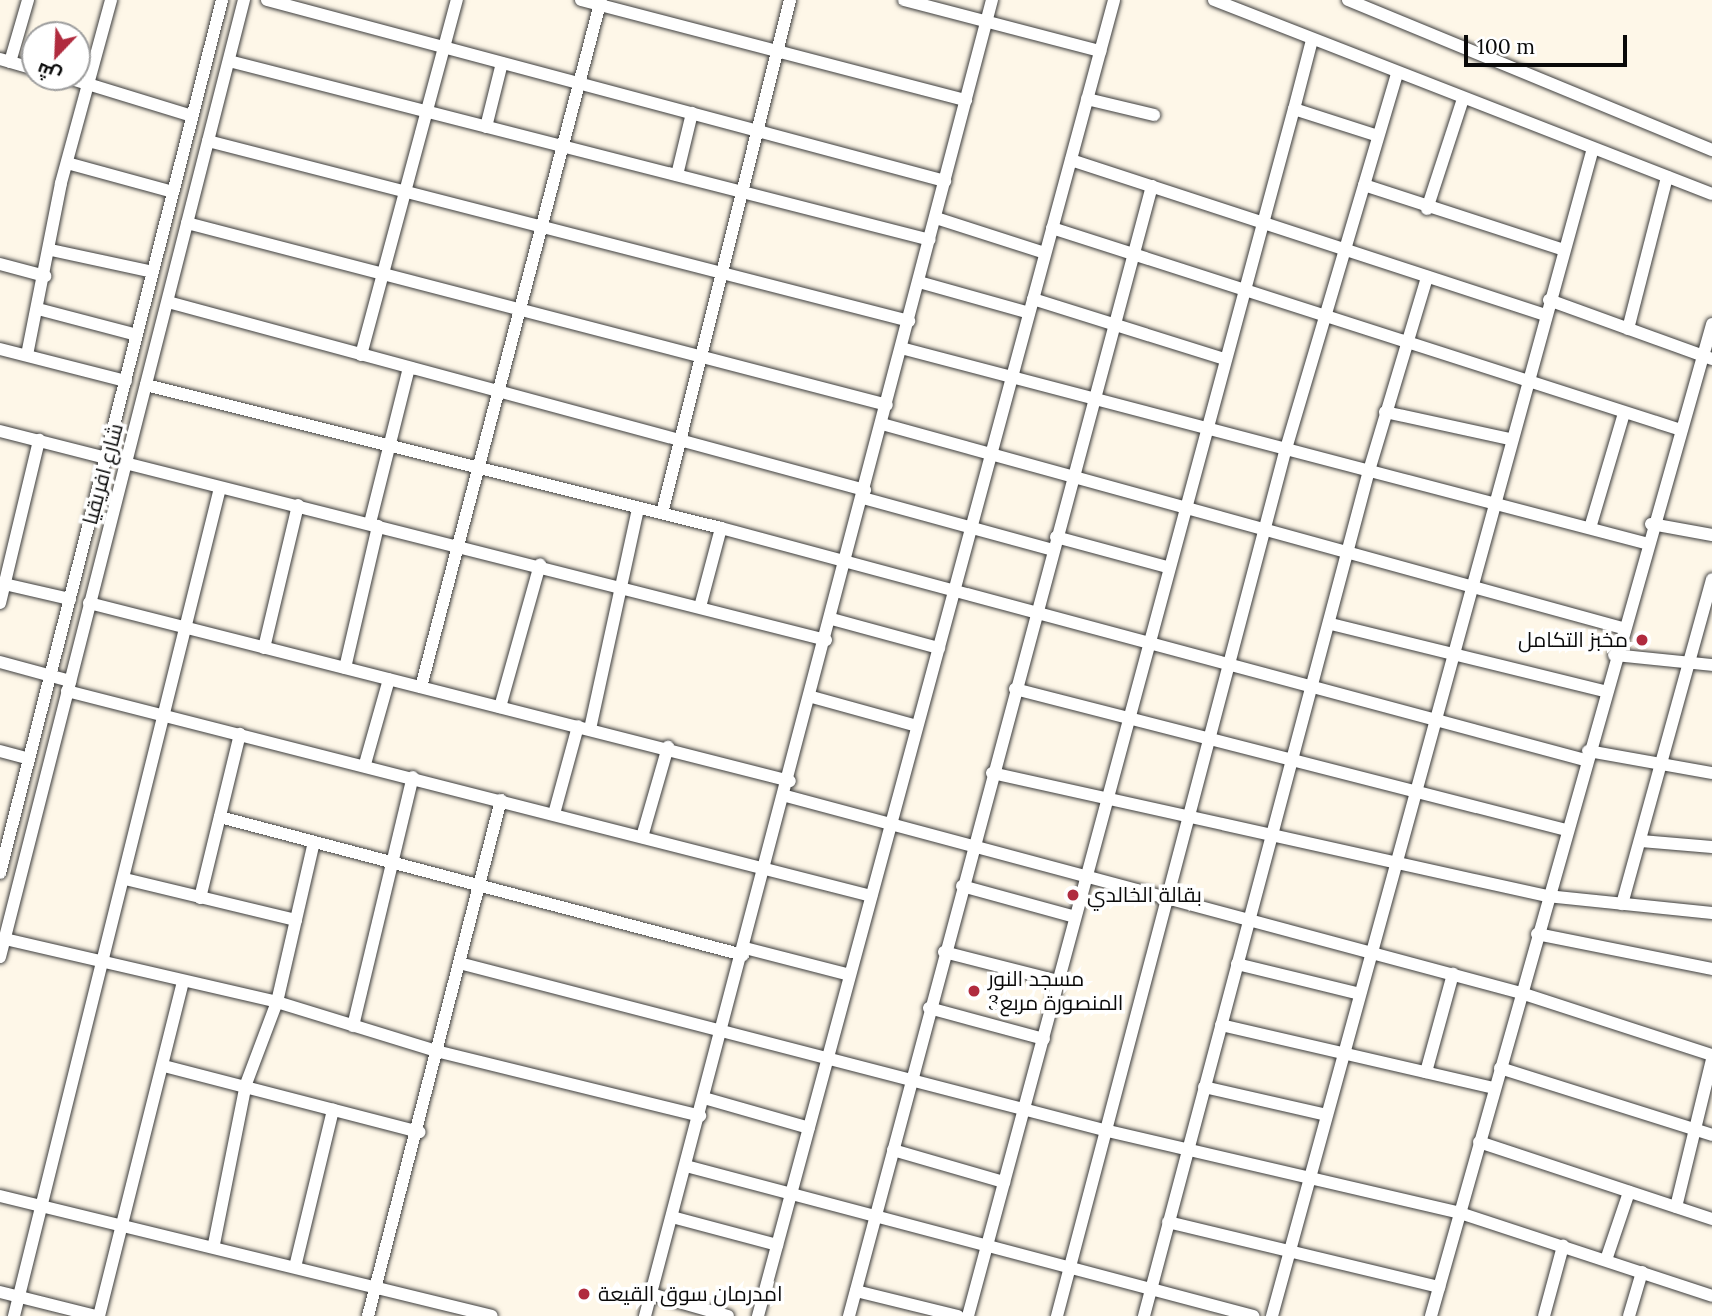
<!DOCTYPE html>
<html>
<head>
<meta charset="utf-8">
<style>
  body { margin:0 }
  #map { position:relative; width:1712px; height:1316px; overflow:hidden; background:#fef7e8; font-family:Lora,Cairo,serif }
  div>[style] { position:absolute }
  .roads { filter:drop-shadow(0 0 2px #3d3d3d) drop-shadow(0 0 2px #3d3d3d) }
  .minor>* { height:12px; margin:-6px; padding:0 6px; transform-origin:6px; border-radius:6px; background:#fff }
  .dots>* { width:19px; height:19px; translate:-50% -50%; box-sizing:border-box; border:4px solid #fff; border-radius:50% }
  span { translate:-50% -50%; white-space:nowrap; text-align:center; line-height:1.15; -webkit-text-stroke:7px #fff; paint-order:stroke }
  .street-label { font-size:21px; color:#0a0a0a }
  .poi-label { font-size:21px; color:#0a0a0a }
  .right { translate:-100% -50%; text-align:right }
  .left { translate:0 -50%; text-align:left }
  .north { position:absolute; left:21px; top:21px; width:70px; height:70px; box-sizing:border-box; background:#fff; border:2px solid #9d9d9d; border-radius:50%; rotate:203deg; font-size:19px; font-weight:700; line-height:28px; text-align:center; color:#0a0a0a }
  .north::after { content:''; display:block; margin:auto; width:24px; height:32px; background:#b02b3e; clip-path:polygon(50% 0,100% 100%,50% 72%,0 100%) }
  .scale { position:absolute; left:1464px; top:35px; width:163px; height:32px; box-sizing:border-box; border:4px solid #0a0a0a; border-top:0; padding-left:9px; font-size:21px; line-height:24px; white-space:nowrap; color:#0a0a0a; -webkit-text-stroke:5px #fff; paint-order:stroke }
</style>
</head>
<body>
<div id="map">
  <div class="roads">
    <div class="minor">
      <i style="left:267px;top:0;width:702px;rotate:14.95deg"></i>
      <i style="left:581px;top:0;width:398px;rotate:14.6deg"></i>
      <i style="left:904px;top:0;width:203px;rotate:14.6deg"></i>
      <i style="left:1214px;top:0;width:534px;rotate:21.28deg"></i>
      <i style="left:1348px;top:0;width:394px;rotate:22.4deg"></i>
      <i style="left:1312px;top:40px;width:71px;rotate:104.6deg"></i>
      <i style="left:1294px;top:109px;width:88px;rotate:17.8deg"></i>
      <i style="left:0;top:59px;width:36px;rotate:16deg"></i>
      <i style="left:229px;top:61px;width:723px;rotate:14.32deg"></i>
      <i style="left:10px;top:62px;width:65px;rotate:-73.8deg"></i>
      <i style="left:65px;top:77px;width:133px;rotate:17.1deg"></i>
      <i style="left:1087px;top:99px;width:69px;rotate:13.4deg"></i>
      <i style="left:486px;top:127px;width:66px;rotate:-76deg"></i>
      <i style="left:208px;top:141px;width:724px;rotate:14.4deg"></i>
      <i style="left:1071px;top:160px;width:499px;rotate:18.1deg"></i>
      <i style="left:67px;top:163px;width:110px;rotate:15.3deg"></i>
      <i style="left:677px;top:175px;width:64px;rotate:-76.4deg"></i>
      <i style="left:1364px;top:185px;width:210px;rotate:18deg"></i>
      <i style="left:1427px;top:209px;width:113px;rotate:-71.9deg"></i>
      <i style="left:936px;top:218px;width:114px;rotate:17.8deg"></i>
      <i style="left:187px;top:223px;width:723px;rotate:14.57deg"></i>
      <i style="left:1052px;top:228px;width:657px;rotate:17.8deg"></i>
      <i style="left:51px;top:250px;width:104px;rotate:12.2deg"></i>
      <i style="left:0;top:264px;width:47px;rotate:14.9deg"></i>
      <i style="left:919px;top:282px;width:114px;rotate:15.7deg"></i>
      <i style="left:1033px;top:299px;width:201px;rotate:17.4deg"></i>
      <i style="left:1549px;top:300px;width:173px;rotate:19.9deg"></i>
      <i style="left:168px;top:302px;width:722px;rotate:15.1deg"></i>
      <i style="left:38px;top:309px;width:102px;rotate:14.7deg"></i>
      <i style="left:1628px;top:329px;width:157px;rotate:-75.6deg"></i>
      <i style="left:901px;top:348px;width:769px;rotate:14.69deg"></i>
      <i style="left:0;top:349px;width:130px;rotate:14.3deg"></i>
      <i style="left:27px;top:355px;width:175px;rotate:-78.8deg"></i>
      <i style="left:61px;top:183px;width:190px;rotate:-74.7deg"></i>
      <i style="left:361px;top:355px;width:368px;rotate:-74.9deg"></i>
      <i style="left:146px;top:385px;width:593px;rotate:13.97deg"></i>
      <i style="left:721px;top:528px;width:895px;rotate:15.03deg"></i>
      <i style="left:1385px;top:412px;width:128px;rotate:12.2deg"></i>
      <i style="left:882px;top:424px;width:768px;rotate:15.41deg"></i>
      <i style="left:0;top:431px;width:109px;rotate:14.3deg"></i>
      <i style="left:125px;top:463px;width:723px;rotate:14.17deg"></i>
      <i style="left:863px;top:498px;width:197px;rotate:15.3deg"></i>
      <i style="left:662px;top:513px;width:529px;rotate:-75.99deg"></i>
      <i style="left:370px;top:523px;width:160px;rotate:-75.9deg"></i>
      <i style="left:1651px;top:524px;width:62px;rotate:10.2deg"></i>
      <i style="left:1590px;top:528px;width:120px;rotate:-73.5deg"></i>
      <i style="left:1056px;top:537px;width:115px;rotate:15.1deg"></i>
      <i style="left:0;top:583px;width:72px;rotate:12.9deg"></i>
      <i style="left:0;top:603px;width:168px;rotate:-76.5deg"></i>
      <i style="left:89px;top:603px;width:723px;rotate:14.25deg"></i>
      <i style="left:700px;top:607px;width:82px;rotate:-75.1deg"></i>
      <i style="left:832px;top:619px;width:111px;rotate:15.2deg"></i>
      <i style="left:1331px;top:624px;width:281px;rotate:13.8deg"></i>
      <i style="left:264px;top:648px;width:147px;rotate:-76.6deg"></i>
      <i style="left:1614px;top:655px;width:99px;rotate:5.8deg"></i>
      <i style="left:0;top:662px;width:73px;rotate:15.2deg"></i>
      <i style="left:345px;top:668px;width:146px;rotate:-76.9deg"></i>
      <i style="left:421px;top:687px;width:710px;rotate:-75.32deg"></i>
      <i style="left:1015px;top:689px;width:569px;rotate:14.35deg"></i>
      <i style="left:67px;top:691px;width:830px;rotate:14.3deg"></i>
      <i style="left:812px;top:697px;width:109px;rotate:15.4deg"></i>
      <i style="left:500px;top:707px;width:148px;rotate:-74.3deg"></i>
      <i style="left:590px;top:729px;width:226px;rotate:-77.7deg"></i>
      <i style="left:0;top:751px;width:30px;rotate:15deg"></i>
      <i style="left:1588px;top:751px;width:126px;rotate:10.1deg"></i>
      <i style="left:365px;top:764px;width:88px;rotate:-74.2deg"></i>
      <i style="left:992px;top:773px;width:568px;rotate:12.5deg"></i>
      <i style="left:1547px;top:896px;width:166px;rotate:5.9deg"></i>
      <i style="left:786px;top:796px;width:761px;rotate:15deg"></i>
      <i style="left:1521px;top:993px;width:201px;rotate:18deg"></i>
      <i style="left:554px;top:814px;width:91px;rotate:-74.7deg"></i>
      <i style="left:220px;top:817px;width:541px;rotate:14.78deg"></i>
      <i style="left:642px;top:837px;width:94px;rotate:-73.9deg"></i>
      <i style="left:1641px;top:841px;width:71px;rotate:4.8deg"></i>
      <i style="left:0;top:873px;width:901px;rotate:-75.73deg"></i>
      <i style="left:125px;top:879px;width:176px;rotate:13.5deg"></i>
      <i style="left:962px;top:886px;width:117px;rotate:15.3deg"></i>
      <i style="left:200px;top:898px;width:169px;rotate:-76.3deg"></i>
      <i style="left:1622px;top:904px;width:337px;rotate:-74.5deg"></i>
      <i style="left:1537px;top:934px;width:178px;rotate:11.3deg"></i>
      <i style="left:5px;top:939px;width:279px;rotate:13deg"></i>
      <i style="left:277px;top:1002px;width:170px;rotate:17.1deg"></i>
      <i style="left:440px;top:1052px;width:268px;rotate:13.8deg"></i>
      <i style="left:745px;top:948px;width:108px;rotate:14.4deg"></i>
      <i style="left:944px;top:952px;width:118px;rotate:14.3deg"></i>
      <i style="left:0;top:957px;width:988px;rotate:-75.7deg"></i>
      <i style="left:463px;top:964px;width:666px;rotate:14.52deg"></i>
      <i style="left:1108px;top:1131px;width:361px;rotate:13.1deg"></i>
      <i style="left:1460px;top:1213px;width:265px;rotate:18.2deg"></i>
      <i style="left:1237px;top:964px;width:122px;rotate:13.7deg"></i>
      <i style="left:929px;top:1008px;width:119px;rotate:15.1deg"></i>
      <i style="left:1221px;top:1025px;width:280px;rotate:13deg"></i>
      <i style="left:353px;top:1026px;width:256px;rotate:-76.5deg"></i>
      <i style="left:164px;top:1066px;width:264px;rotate:14.5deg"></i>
      <i style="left:1500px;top:1068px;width:222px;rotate:17.5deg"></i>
      <i style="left:1426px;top:1072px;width:102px;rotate:-74.6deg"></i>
      <i style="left:1204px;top:1087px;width:122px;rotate:12.8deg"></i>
      <i style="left:704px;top:1098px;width:109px;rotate:15.9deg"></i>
      <i style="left:1479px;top:1142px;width:245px;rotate:18.3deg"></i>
      <i style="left:893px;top:1150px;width:116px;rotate:16.1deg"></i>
      <i style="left:686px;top:1166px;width:587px;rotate:14.82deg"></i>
      <i style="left:0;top:1196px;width:506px;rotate:13.71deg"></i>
      <i style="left:1676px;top:1207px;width:152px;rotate:-76.3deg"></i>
      <i style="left:672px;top:1217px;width:109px;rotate:14.9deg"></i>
      <i style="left:1168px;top:1222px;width:279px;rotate:13.5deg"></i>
      <i style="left:214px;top:1244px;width:163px;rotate:-78.7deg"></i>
      <i style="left:246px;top:1084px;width:88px;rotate:-69.3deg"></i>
      <i style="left:277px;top:1002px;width:164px;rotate:-77deg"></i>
      <i style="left:1606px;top:1260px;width:72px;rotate:-71.3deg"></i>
      <i style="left:295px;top:1267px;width:162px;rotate:-76.4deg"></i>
      <i style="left:856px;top:1291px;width:105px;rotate:13.8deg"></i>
      <i style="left:0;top:1292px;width:99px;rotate:14deg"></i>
      <i style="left:651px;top:1294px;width:80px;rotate:15.9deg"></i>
      <i style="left:14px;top:1316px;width:853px;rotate:-76.03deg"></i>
      <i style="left:99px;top:1316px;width:345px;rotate:-75.9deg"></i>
      <i style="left:368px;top:1316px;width:533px;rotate:-75.55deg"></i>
      <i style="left:645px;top:1316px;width:1361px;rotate:-75.23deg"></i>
      <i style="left:758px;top:1316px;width:1363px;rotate:-74.86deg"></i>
      <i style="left:849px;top:1316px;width:1170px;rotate:-74.99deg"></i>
      <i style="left:968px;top:1316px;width:1250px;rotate:-74.89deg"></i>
      <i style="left:1057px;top:1316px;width:894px;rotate:-75.22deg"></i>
      <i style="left:1285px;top:452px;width:395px;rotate:-73.5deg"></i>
      <i style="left:1144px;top:1316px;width:871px;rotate:-75.1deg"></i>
      <i style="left:1368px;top:474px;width:206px;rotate:-73.3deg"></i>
      <i style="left:1272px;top:1316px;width:1207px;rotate:-74.63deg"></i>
      <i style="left:1431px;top:1316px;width:1031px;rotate:-74.18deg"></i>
      <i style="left:1544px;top:1316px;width:73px;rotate:-74.8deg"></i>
      <i style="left:1629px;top:1316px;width:46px;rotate:-73.5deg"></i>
    </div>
  </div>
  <div class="dots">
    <i style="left:1642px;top:640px;background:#b02b3e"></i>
    <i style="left:1073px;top:895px;background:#b02b3e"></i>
    <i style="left:974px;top:991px;background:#b02b3e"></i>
    <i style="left:584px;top:1294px;background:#b02b3e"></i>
  </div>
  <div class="street-label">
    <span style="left:103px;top:474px;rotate:-75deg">شارع افريقيا</span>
  </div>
  <div class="poi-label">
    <span class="right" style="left:1628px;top:640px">مخبز التكامل</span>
    <span class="left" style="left:1087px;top:895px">بقالة الخالدي</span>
    <span class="left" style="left:988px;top:991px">مسجد النور<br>المنصورة مربع3</span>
    <span class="left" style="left:598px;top:1294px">امدرمان سوق القيعة</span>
  </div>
  <div class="north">ش</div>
  <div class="scale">100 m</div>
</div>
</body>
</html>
